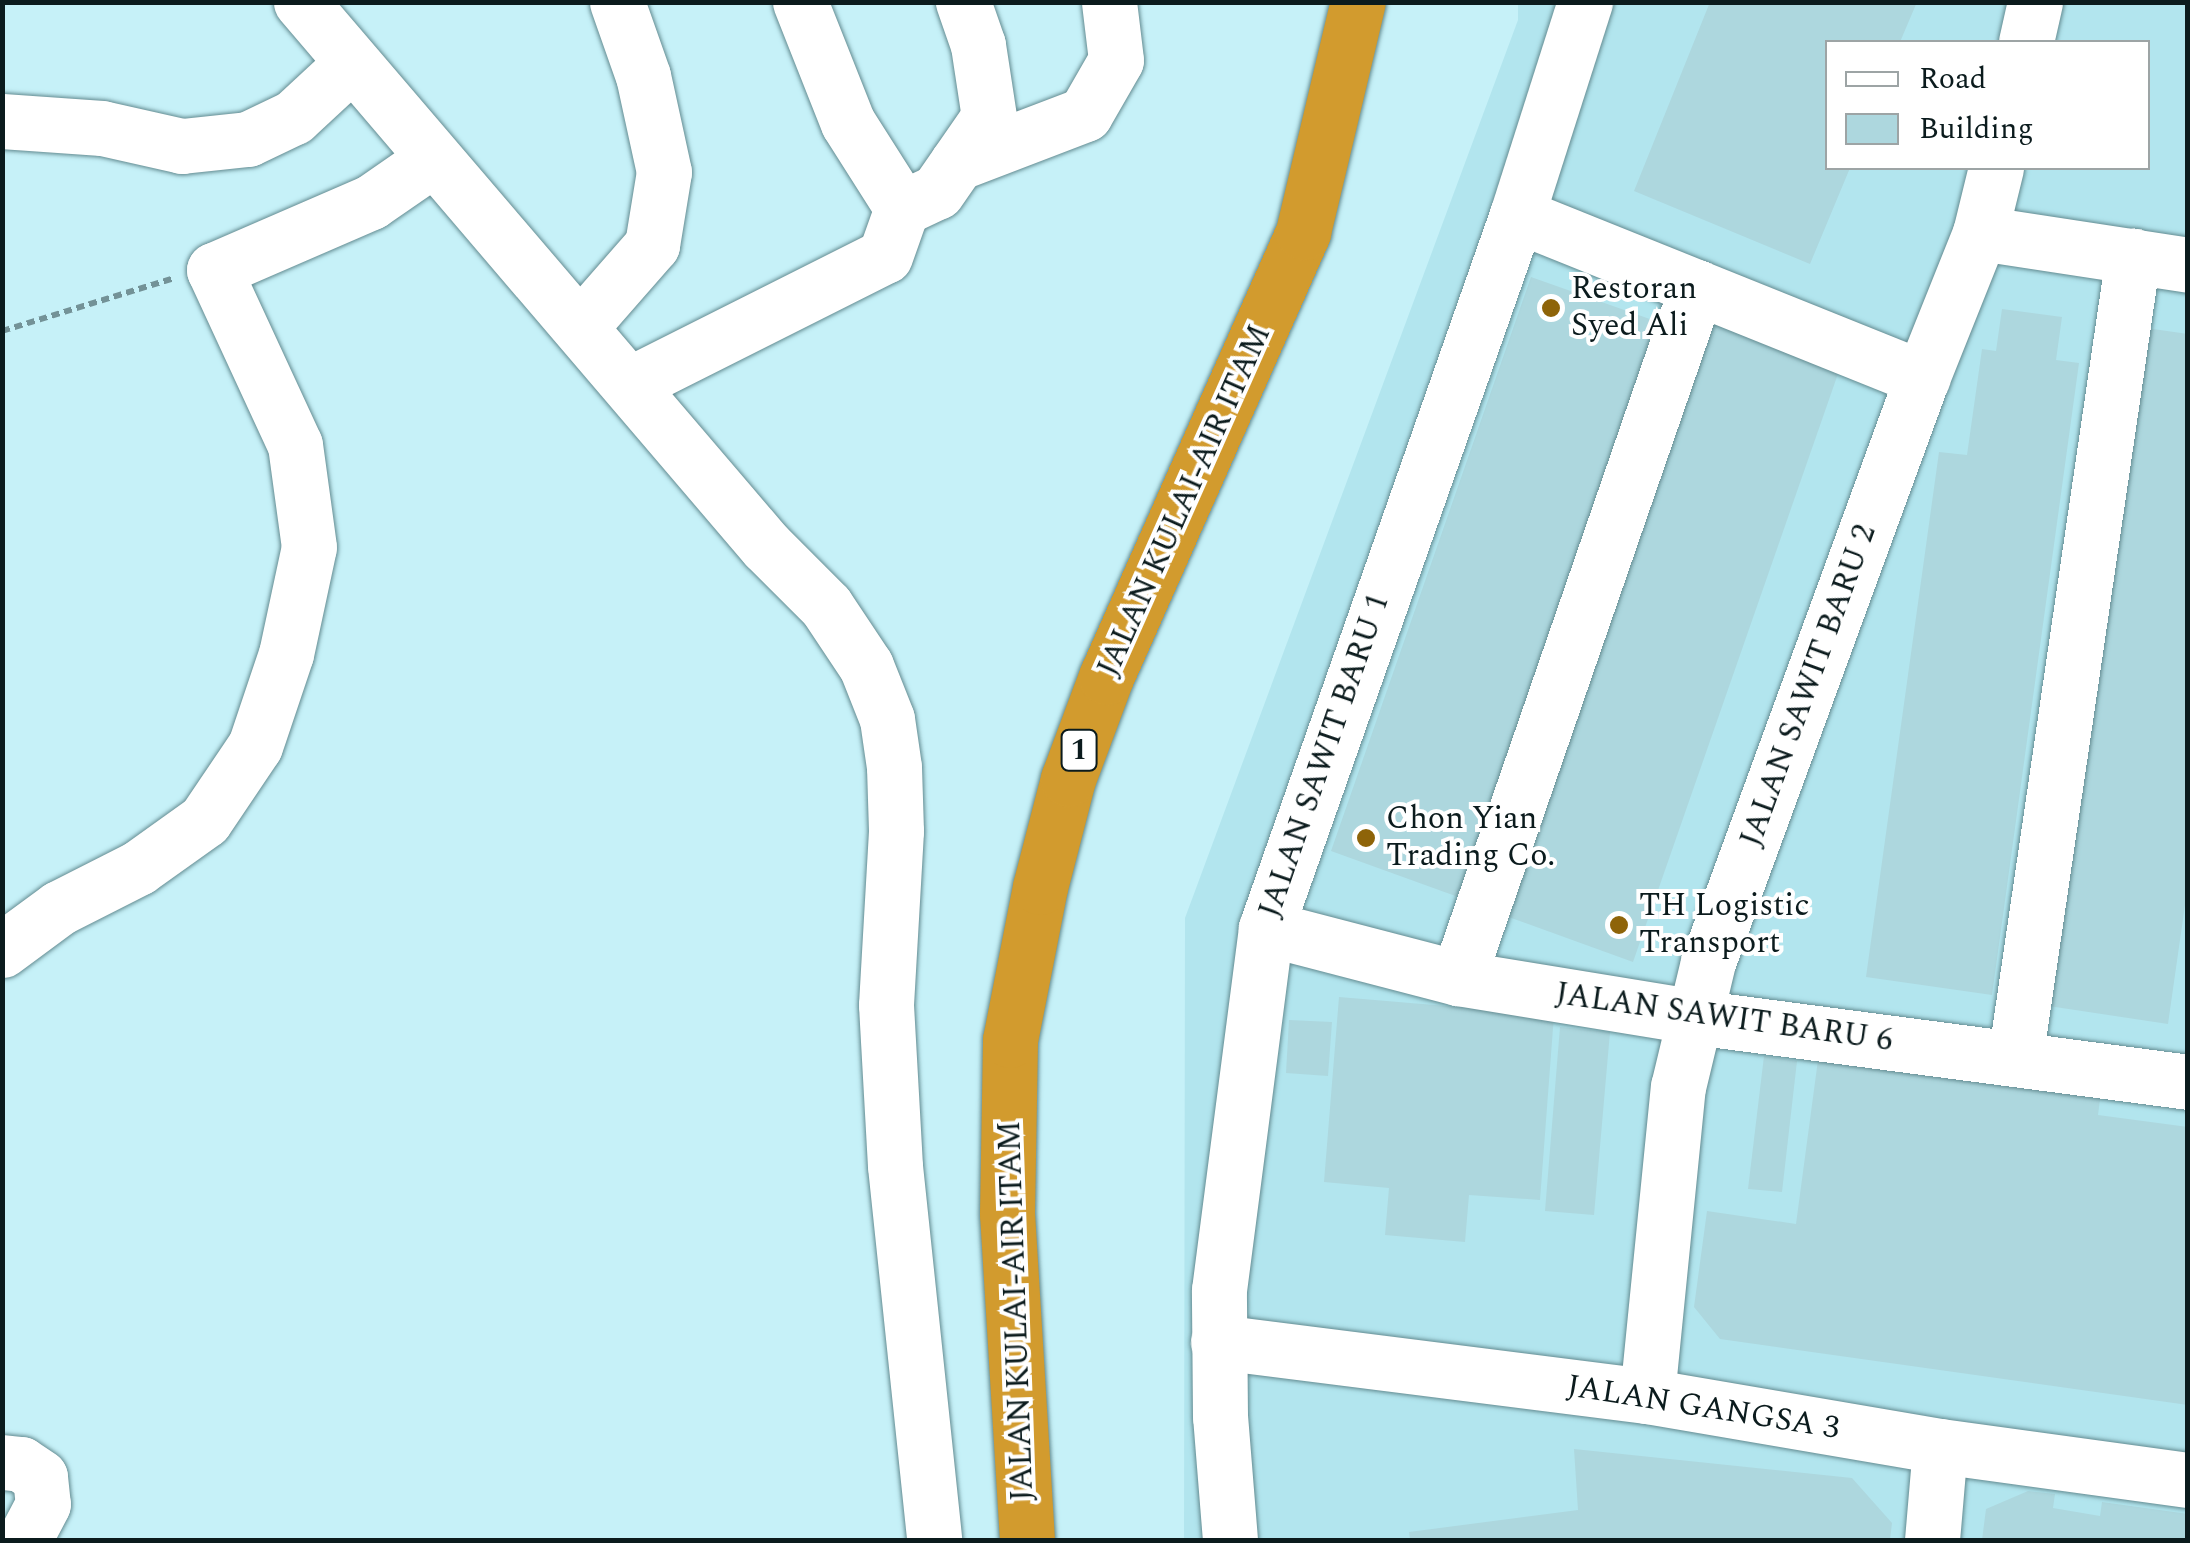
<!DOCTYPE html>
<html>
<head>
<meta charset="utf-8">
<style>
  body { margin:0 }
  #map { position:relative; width:2190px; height:1543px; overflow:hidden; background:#c6f1f8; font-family:Spectral,serif }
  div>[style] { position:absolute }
  .built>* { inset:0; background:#b2e5ee }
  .building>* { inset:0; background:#add7de }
  .path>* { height:6px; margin-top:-3px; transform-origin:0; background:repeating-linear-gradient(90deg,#739297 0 8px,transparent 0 13px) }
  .roads { filter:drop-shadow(0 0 2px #638b91) drop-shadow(0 0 2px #638b91) }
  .minor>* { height:55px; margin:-27.5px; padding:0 27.5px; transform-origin:27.5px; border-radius:27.5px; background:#fff }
  .highway>* { height:55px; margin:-27.5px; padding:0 27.5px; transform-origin:27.5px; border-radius:27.5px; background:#d29b2e }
  .dots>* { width:28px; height:28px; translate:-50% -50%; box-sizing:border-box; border:5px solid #fff; border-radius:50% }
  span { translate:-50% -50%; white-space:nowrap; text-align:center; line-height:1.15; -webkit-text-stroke:8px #fff; paint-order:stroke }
  .shield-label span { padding:2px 8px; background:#fff; border:2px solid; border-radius:8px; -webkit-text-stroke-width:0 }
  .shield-label { font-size:30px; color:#0b1b1d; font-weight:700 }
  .poi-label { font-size:32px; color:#0b1b1d }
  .left { translate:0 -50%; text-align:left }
  .street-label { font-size:32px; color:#0b1b1d }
  .frame { position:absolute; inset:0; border:5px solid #0b1b1d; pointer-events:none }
  .legend { position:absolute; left:1825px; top:40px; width:325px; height:130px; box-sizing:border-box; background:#fff; border:2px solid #9da4a5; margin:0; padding:12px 18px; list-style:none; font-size:30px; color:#0b1b1d }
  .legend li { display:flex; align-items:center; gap:20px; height:50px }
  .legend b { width:50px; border:2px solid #9da4a5 }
</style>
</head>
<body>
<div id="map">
  <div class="built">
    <i style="clip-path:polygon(evenodd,1518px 3px,2187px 3px,2187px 1540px,1184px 1540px,1185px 918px,1518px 20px,1518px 3px,1828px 42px,2148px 42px,2148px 168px,1828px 168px,1828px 42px)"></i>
  </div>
  <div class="building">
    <i style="clip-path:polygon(1710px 2px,1917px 2px,1900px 42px,1828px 42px,1828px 168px,1850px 168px,1810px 264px,1634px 191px)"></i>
    <i style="clip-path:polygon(1531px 277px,1661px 323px,1461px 898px,1331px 851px)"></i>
    <i style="clip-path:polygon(2002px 309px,2062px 317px,2056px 360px,2079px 363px,1992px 995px,1866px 977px,1939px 452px,1967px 455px,1982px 349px,1996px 351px)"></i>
    <i style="clip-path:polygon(1710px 322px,1840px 368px,1633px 962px,1503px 915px)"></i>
    <i style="clip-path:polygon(2139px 327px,2188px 334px,2188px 884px,2168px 1024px,2042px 1005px)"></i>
    <i style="clip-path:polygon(1339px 997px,1554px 1015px,1540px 1200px,1469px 1195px,1465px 1242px,1385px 1235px,1389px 1188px,1324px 1182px)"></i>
    <i style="clip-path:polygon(1289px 1020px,1332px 1022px,1328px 1076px,1286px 1073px)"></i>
    <i style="clip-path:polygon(1560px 1027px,1610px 1032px,1594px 1215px,1545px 1211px)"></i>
    <i style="clip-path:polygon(1820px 1045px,2102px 1084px,2098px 1115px,2188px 1127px,2188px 1405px,1720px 1339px,1694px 1307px,1707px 1211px,1796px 1224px)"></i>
    <i style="clip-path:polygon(1764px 1056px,1797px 1061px,1782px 1192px,1748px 1189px)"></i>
    <i style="clip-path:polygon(1574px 1449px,1852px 1478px,1892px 1523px,1890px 1540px,1410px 1540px,1409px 1532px,1578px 1510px)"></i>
    <i style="clip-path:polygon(2028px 1491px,2055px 1494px,2053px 1508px,2100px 1516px,2102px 1502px,2188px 1514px,2188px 1540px,1982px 1540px,1986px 1509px)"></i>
  </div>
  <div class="path">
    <i style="left:2px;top:331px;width:180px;rotate:-17.1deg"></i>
  </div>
  <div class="roads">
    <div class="minor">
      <i style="left:301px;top:2px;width:716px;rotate:49.48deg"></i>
      <i style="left:766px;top:546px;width:85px;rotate:45deg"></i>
      <i style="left:826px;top:606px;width:72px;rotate:56.3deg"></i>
      <i style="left:866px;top:666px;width:57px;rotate:68.4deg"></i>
      <i style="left:887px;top:719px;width:49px;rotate:81.7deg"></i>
      <i style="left:894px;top:767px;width:64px;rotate:88.2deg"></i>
      <i style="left:896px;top:831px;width:174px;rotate:93.3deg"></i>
      <i style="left:886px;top:1005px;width:161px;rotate:86.8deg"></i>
      <i style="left:895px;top:1166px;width:376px;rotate:84deg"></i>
      <i style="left:800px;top:2px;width:130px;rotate:68.4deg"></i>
      <i style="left:848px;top:123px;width:101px;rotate:57.6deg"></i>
      <i style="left:902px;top:208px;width:38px;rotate:-25deg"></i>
      <i style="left:937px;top:192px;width:91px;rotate:-55.3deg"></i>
      <i style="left:989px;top:117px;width:73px;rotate:-98.7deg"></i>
      <i style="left:978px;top:45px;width:46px;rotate:-109.2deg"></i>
      <i style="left:2026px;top:42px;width:41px;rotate:-77.3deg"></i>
      <i style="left:2px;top:121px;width:100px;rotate:4deg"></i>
      <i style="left:102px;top:128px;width:82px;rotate:12.7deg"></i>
      <i style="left:182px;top:146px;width:66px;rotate:-6.1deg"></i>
      <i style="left:248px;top:139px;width:51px;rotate:-25.6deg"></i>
      <i style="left:294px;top:117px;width:76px;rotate:-42.9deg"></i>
      <i style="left:957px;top:163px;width:137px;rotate:-20.9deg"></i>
      <i style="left:1085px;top:114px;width:62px;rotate:-60.1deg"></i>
      <i style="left:1116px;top:60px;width:58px;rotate:-96.9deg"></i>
      <i style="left:1517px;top:215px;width:437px;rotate:21.9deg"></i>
      <i style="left:1980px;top:233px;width:210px;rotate:8.7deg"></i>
      <i style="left:581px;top:326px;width:108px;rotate:-48.8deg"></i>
      <i style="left:652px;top:245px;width:74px;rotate:-80.7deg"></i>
      <i style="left:664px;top:172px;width:98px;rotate:-102.3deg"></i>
      <i style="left:643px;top:76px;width:78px;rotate:-109.4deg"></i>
      <i style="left:630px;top:384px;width:285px;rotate:-26.7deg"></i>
      <i style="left:885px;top:256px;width:51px;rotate:-70.5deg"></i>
      <i style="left:1266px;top:928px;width:198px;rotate:14.6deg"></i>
      <i style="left:1458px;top:978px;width:240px;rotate:9.3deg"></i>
      <i style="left:1695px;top:1017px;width:497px;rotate:7.5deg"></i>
      <i style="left:2px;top:950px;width:71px;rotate:-36.4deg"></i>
      <i style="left:59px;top:908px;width:89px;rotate:-26.9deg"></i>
      <i style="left:138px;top:868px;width:82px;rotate:-35.6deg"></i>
      <i style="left:205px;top:820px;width:89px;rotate:-56deg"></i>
      <i style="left:255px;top:746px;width:97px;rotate:-71.4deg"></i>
      <i style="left:286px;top:654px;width:109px;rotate:-77.9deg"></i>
      <i style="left:309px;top:547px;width:103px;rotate:-97.8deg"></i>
      <i style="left:295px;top:445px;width:193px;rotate:-114.8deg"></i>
      <i style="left:214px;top:270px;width:171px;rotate:-23.4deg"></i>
      <i style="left:371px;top:202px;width:75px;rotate:-34.7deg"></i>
      <i style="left:1458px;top:978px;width:731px;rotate:-70.92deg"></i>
      <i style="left:2015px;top:1059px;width:812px;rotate:-81.64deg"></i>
      <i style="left:1218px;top:1342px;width:432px;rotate:7.2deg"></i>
      <i style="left:1647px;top:1396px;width:297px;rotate:9.7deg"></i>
      <i style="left:1940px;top:1446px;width:250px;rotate:7.8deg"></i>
      <i style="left:1647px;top:1396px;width:311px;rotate:-84.3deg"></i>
      <i style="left:1678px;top:1087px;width:129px;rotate:-76.5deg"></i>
      <i style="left:1708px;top:962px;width:622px;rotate:-69.88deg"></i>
      <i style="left:1922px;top:378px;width:156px;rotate:-68.2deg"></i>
      <i style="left:1980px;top:233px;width:67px;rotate:-76.2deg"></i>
      <i style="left:2px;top:1462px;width:19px;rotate:6deg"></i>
      <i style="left:21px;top:1464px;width:23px;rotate:34deg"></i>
      <i style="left:40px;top:1477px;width:27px;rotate:84deg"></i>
      <i style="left:43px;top:1504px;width:41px;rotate:117.8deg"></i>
      <i style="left:1230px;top:1540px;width:123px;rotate:-94.6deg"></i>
      <i style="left:1220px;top:1417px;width:127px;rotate:-90.5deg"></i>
      <i style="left:1219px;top:1290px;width:365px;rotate:-82.6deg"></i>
      <i style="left:1266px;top:928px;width:756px;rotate:-70.61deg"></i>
      <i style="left:1517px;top:215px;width:224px;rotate:-72.3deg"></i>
      <i style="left:1932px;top:1540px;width:94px;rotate:-85.1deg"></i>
    </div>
    <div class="highway">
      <i style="left:1027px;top:1540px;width:327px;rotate:-93.5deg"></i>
      <i style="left:1007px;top:1214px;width:174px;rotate:-89deg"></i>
      <i style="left:1010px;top:1040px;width:156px;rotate:-78.9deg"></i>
      <i style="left:1040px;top:887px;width:112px;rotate:-75.5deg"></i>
      <i style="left:1068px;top:779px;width:109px;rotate:-69.6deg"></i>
      <i style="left:1106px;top:677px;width:487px;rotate:-66.1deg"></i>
      <i style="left:1303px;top:232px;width:236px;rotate:-76.6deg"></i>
    </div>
  </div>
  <div class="dots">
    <i style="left:1551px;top:308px;background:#8e6409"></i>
    <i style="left:1366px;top:838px;background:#8e6409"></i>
    <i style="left:1619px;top:925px;background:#8e6409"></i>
  </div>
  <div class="shield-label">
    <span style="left:1079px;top:750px">1</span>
  </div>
  <div class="poi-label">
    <span class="left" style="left:1571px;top:308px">Restoran<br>Syed Ali</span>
    <span class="left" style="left:1386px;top:838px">Chon Yian<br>Trading Co.</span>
    <span class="left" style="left:1639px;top:925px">TH Logistic<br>Transport</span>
  </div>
  <div class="street-label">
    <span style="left:1185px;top:501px;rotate:-66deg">JALAN KULAI-AIR ITAM</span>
    <span style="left:1809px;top:686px;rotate:-70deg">JALAN SAWIT BARU 2</span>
    <span style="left:1325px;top:756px;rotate:-71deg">JALAN SAWIT BARU 1</span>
    <span style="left:1724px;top:1018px;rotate:8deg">JALAN SAWIT BARU 6</span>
    <span style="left:1017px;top:1311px;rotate:-92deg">JALAN KULAI-AIR ITAM</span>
    <span style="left:1703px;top:1408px;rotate:9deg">JALAN GANGSA 3</span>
  </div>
  <div class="frame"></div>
  <ul class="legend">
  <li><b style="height:12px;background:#fff"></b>Road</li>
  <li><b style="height:28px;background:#add7de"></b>Building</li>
  </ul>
</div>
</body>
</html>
